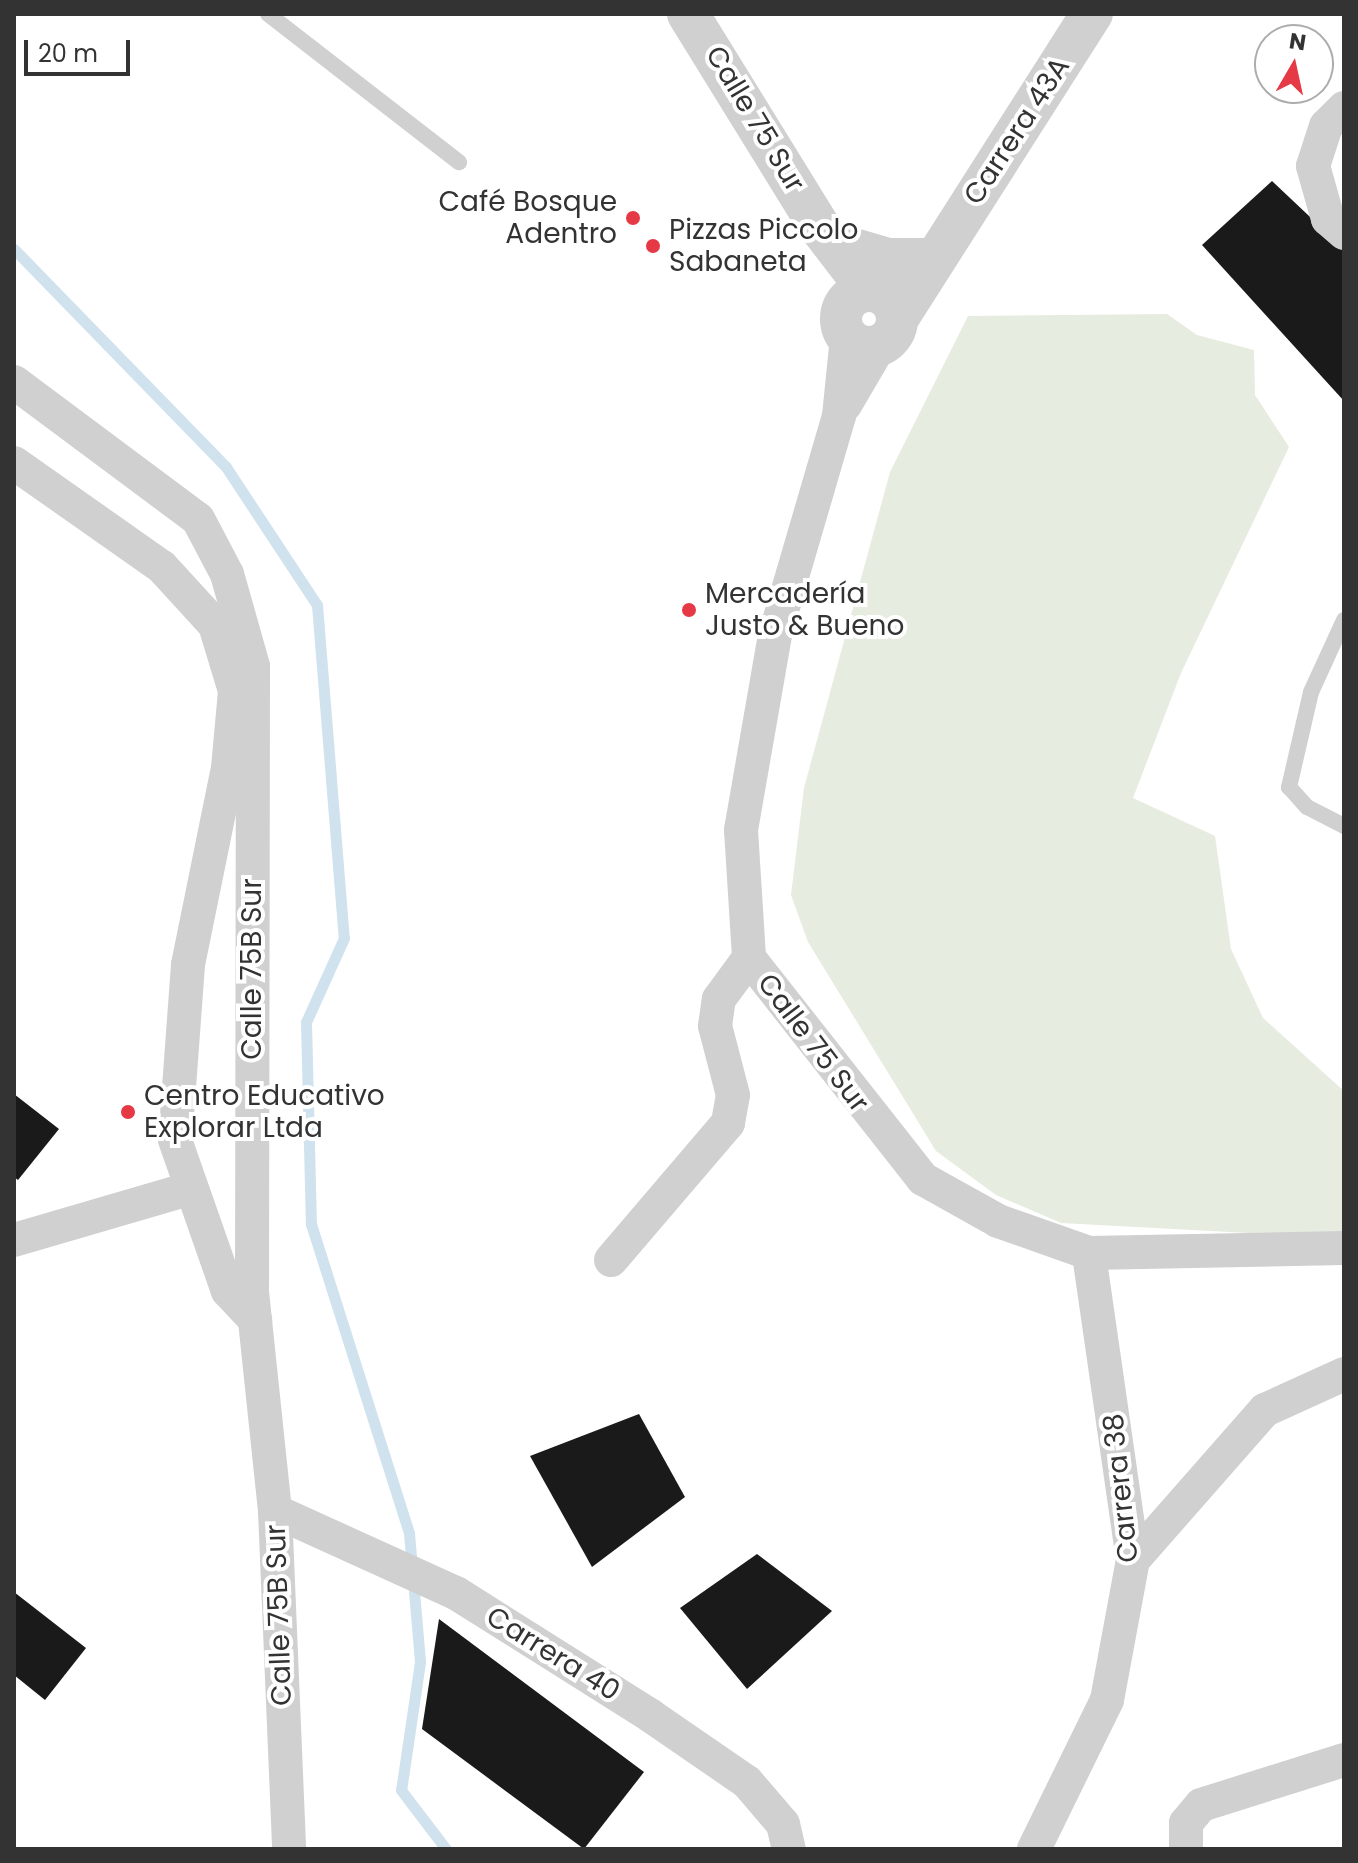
<!DOCTYPE html>
<html>
<head>
<meta charset="utf-8">
<style>
  body { margin:0 }
  #map { position:relative; width:1358px; height:1863px; overflow:hidden; background:#fff; font-family:Poppins,sans-serif }
  div>[style] { position:absolute }
  .green>* { inset:0; background:#e6ecdf }
  .stream>* { height:11px; margin:-5.5px; padding:0 5.5px; transform-origin:5.5px; border-radius:5.5px; background:#cfe2ee }
  .building>* { inset:0; background:#1a1a1a }
  .service>* { height:16px; margin:-8px; padding:0 8px; transform-origin:8px; border-radius:8px; background:#d0d0d0 }
  .minor>* { height:34px; margin:-17px; padding:0 17px; transform-origin:17px; border-radius:17px; background:#d0d0d0 }
  .tertiary>* { height:42px; margin:-21px; padding:0 21px; transform-origin:21px; border-radius:21px; background:#d0d0d0 }
  .tertiary>.ring { margin:-21px; padding:0; box-sizing:content-box; background:none; border:42px solid #d0d0d0; border-radius:50% }
  .dots>* { width:22px; height:22px; translate:-50% -50%; box-sizing:border-box; border:4px solid #fff; border-radius:50% }
  span { translate:-50% -50%; white-space:nowrap; text-align:center; line-height:1.15; -webkit-text-stroke:8px #fff; paint-order:stroke }
  .street-label { font-size:28px; color:#333 }
  .poi-label { font-size:28px; color:#333 }
  .right { translate:-100% -50%; text-align:right }
  .left { translate:0 -50%; text-align:left }
  .frame { position:absolute; inset:0; border:16px solid #333; pointer-events:none }
  .north { position:absolute; left:1254px; top:24px; width:80px; height:80px; box-sizing:border-box; background:#fff; border:2px solid #adadad; border-radius:50%; rotate:9deg; font-size:22px; font-weight:700; line-height:32px; text-align:center; color:#333 }
  .north::after { content:''; display:block; margin:auto; width:28px; height:36px; background:#e63946; clip-path:polygon(50% 0,100% 100%,50% 72%,0 100%) }
  .scale { position:absolute; left:24px; top:40px; width:106px; height:36px; box-sizing:border-box; border:4px solid #333; border-top:0; padding-left:10px; font-size:24px; line-height:28px; white-space:nowrap; color:#333; -webkit-text-stroke:6px #fff; paint-order:stroke }
</style>
</head>
<body>
<div id="map">
  <div class="green">
    <i style="clip-path:polygon(1167px 314px,1197px 335px,1254px 350px,1255px 395px,1289px 447px,1181px 673px,1133px 798px,1215px 836px,1231px 949px,1263px 1018px,1344px 1091px,1344px 1238px,1061px 1223px,996px 1195px,936px 1151px,808px 942px,791px 895px,804px 788px,890px 472px,968px 316px)"></i>
  </div>
  <div class="stream">
    <i style="left:14px;top:249px;width:304px;rotate:45.8deg"></i>
    <i style="left:226px;top:467px;width:165px;rotate:56.6deg"></i>
    <i style="left:317px;top:605px;width:334px;rotate:85.4deg"></i>
    <i style="left:344px;top:938px;width:92px;rotate:114.3deg"></i>
    <i style="left:306px;top:1022px;width:202px;rotate:88.6deg"></i>
    <i style="left:311px;top:1224px;width:324px;rotate:72.4deg"></i>
    <i style="left:409px;top:1533px;width:129px;rotate:85.1deg"></i>
    <i style="left:420px;top:1662px;width:129px;rotate:98.4deg"></i>
    <i style="left:401px;top:1790px;width:74px;rotate:52.7deg"></i>
  </div>
  <div class="building">
    <i style="clip-path:polygon(1272px 181px,1344px 249px,1344px 401px,1202px 245px)"></i>
    <i style="clip-path:polygon(14px 1094px,59px 1129px,18px 1180px,14px 1177px)"></i>
    <i style="clip-path:polygon(639px 1414px,685px 1497px,592px 1567px,530px 1456px)"></i>
    <i style="clip-path:polygon(757px 1554px,832px 1611px,747px 1689px,680px 1608px)"></i>
    <i style="clip-path:polygon(14px 1592px,86px 1648px,45px 1700px,14px 1675px)"></i>
    <i style="clip-path:polygon(439px 1619px,644px 1772px,584px 1849px,422px 1729px)"></i>
  </div>
  <div class="service">
    <i style="left:268px;top:14px;width:242px;rotate:37.8deg"></i>
    <i style="left:1344px;top:620px;width:79px;rotate:114.6deg"></i>
    <i style="left:1311px;top:692px;width:98px;rotate:103deg"></i>
    <i style="left:1289px;top:787px;width:27px;rotate:48deg"></i>
    <i style="left:1307px;top:807px;width:42px;rotate:27.2deg"></i>
  </div>
  <div class="minor">
    <i style="left:1344px;top:108px;width:25px;rotate:135deg"></i>
    <i style="left:1326px;top:126px;width:42px;rotate:108deg"></i>
    <i style="left:1313px;top:166px;width:55px;rotate:74.2deg"></i>
    <i style="left:1328px;top:219px;width:21px;rotate:41deg"></i>
    <i style="left:847px;top:337px;width:79px;rotate:95.8deg"></i>
    <i style="left:839px;top:416px;width:228px;rotate:106.3deg"></i>
    <i style="left:775px;top:635px;width:198px;rotate:99.9deg"></i>
    <i style="left:741px;top:830px;width:128px;rotate:86.4deg"></i>
    <i style="left:749px;top:958px;width:281px;rotate:51.8deg"></i>
    <i style="left:923px;top:1179px;width:86px;rotate:29.2deg"></i>
    <i style="left:998px;top:1221px;width:96px;rotate:19.4deg"></i>
    <i style="left:1089px;top:1253px;width:255px;rotate:-1.1deg"></i>
    <i style="left:14px;top:382px;width:229px;rotate:36.7deg"></i>
    <i style="left:198px;top:519px;width:62px;rotate:62.2deg"></i>
    <i style="left:227px;top:574px;width:96px;rotate:74.2deg"></i>
    <i style="left:253px;top:666px;width:626px;rotate:90.09deg"></i>
    <i style="left:252px;top:1292px;width:220px;rotate:84deg"></i>
    <i style="left:275px;top:1511px;width:338px;rotate:87.6deg"></i>
    <i style="left:845px;top:405px;width:69px;rotate:-59.7deg"></i>
    <i style="left:14px;top:463px;width:181px;rotate:35.1deg"></i>
    <i style="left:162px;top:567px;width:79px;rotate:47.6deg"></i>
    <i style="left:215px;top:625px;width:69px;rotate:73.1deg"></i>
    <i style="left:235px;top:691px;width:77px;rotate:95.2deg"></i>
    <i style="left:228px;top:768px;width:201px;rotate:101.5deg"></i>
    <i style="left:188px;top:965px;width:175px;rotate:94.2deg"></i>
    <i style="left:175px;top:1140px;width:160px;rotate:70.7deg"></i>
    <i style="left:228px;top:1291px;width:40px;rotate:47deg"></i>
    <i style="left:14px;top:1240px;width:181px;rotate:-16.3deg"></i>
    <i style="left:611px;top:1260px;width:180px;rotate:-49.5deg"></i>
    <i style="left:728px;top:1123px;width:28px;rotate:-80deg"></i>
    <i style="left:733px;top:1095px;width:71px;rotate:-104.6deg"></i>
    <i style="left:715px;top:1026px;width:27px;rotate:-82deg"></i>
    <i style="left:719px;top:999px;width:51px;rotate:-53.8deg"></i>
    <i style="left:275px;top:1511px;width:199px;rotate:24.4deg"></i>
    <i style="left:456px;top:1593px;width:231px;rotate:32.2deg"></i>
    <i style="left:651px;top:1716px;width:116px;rotate:34.5deg"></i>
    <i style="left:747px;top:1782px;width:55px;rotate:49.4deg"></i>
    <i style="left:783px;top:1824px;width:26px;rotate:77deg"></i>
    <i style="left:1133px;top:1560px;width:200px;rotate:-48.7deg"></i>
    <i style="left:1265px;top:1410px;width:87px;rotate:-24.5deg"></i>
    <i style="left:1034px;top:1849px;width:166px;rotate:-63.9deg"></i>
    <i style="left:1107px;top:1700px;width:142px;rotate:-79.5deg"></i>
    <i style="left:1133px;top:1560px;width:310px;rotate:-98.2deg"></i>
    <i style="left:1186px;top:1849px;width:26px;rotate:-90deg"></i>
    <i style="left:1186px;top:1823px;width:23px;rotate:-50deg"></i>
    <i style="left:1201px;top:1805px;width:150px;rotate:-17.5deg"></i>
  </div>
  <div class="tertiary">
    <i style="left:688px;top:14px;width:249px;rotate:58.3deg"></i>
    <i style="left:819px;top:226px;width:81px;rotate:52.6deg"></i>
    <i style="left:833px;top:243px;width:57px;rotate:16.2deg"></i>
    <i style="left:888px;top:259px;width:39px"></i>
    <i class="ring" style="left:841px;top:291px;width:14px;height:14px"></i>
    <i style="left:898px;top:318px;width:361px;rotate:-57.5deg"></i>
  </div>
  <div class="dots">
    <i style="left:633px;top:218px;background:#e63946"></i>
    <i style="left:653px;top:246px;background:#e63946"></i>
    <i style="left:689px;top:610px;background:#e63946"></i>
    <i style="left:128px;top:1112px;background:#e63946"></i>
  </div>
  <div class="street-label">
    <span style="left:755px;top:119px;rotate:59deg">Calle 75 Sur</span>
    <span style="left:1017px;top:131px;rotate:-57deg">Carrera 43A</span>
    <span style="left:252px;top:969px;rotate:-90deg">Calle 75B Sur</span>
    <span style="left:813px;top:1043px;rotate:53deg">Calle 75 Sur</span>
    <span style="left:1121px;top:1488px;rotate:-96deg">Carrera 38</span>
    <span style="left:279px;top:1615px;rotate:-92deg">Calle 75B Sur</span>
    <span style="left:553px;top:1654px;rotate:32deg">Carrera 40</span>
  </div>
  <div class="poi-label">
    <span class="right" style="left:617px;top:218px">Café Bosque<br>Adentro</span>
    <span class="left" style="left:669px;top:246px">Pizzas Piccolo<br>Sabaneta</span>
    <span class="left" style="left:705px;top:610px">Mercadería<br>Justo &amp; Bueno</span>
    <span class="left" style="left:144px;top:1112px">Centro Educativo<br>Explorar Ltda</span>
  </div>
  <div class="frame"></div>
  <div class="north">N</div>
  <div class="scale">20 m</div>
</div>
</body>
</html>
